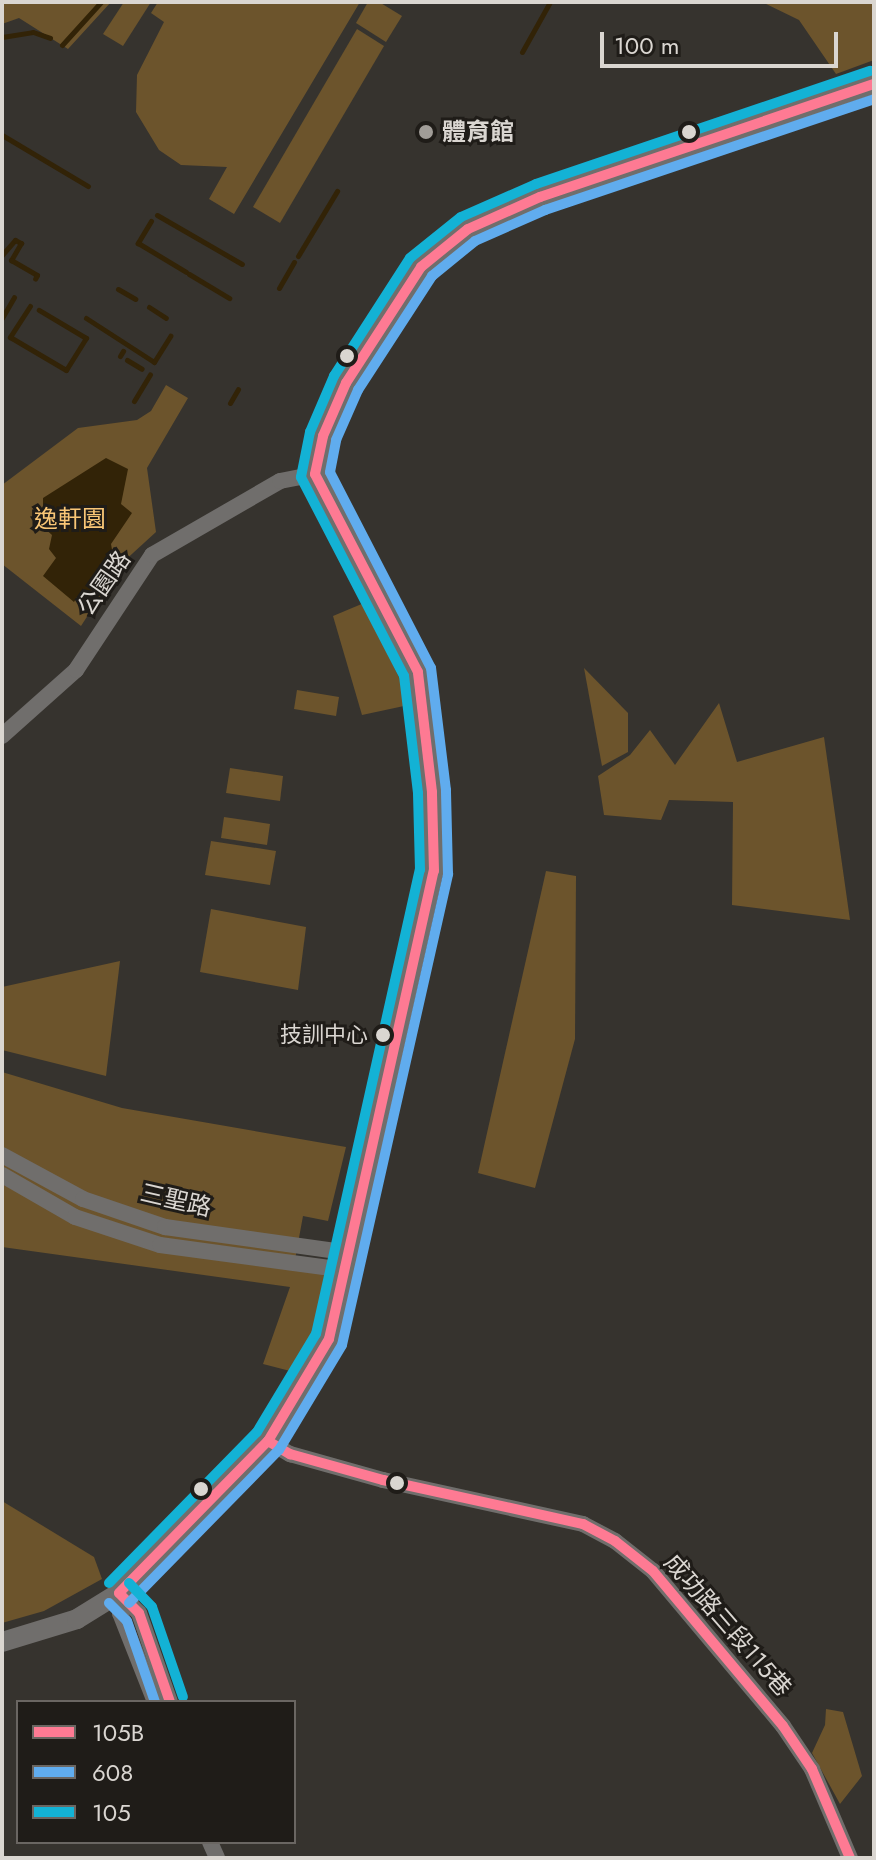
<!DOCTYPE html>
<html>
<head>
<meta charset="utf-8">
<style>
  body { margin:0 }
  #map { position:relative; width:876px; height:1860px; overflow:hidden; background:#36332e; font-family:Jost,"Noto Sans TC",sans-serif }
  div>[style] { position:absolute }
  .green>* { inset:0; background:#6c542c }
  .water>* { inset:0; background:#322307 }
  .stream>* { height:5px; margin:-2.5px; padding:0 2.5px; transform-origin:2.5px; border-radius:2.5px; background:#322307 }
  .minor>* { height:16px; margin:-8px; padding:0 8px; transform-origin:8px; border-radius:8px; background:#706e6c }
  .tertiary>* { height:20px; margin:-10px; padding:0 10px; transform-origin:10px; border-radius:10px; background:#706e6c }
  .bus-1>* { height:10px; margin:-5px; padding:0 5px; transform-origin:5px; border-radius:5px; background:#fe7a93 }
  .bus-2>* { height:10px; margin:-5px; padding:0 5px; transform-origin:5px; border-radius:5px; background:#60acee }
  .bus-3>* { height:10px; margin:-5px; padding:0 5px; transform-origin:5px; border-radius:5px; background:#13b2d5 }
  .dots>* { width:22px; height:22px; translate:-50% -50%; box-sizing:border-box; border:4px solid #1f1c18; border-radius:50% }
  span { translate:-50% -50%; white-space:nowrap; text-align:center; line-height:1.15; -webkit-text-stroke:6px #1f1c18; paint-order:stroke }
  .bus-label { font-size:22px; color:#dad6d1 }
  .right { translate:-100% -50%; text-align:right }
  .poi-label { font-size:24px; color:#dad6d1; font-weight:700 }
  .left { translate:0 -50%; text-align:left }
  .park-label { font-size:24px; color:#f9c676 }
  .street-label { font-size:24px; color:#dad6d1 }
  .frame { position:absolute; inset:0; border:4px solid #dad6d1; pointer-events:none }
  .legend { position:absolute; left:16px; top:1700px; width:280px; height:144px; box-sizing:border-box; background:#1f1c18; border:2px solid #6a6662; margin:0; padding:10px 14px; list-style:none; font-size:24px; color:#dad6d1 }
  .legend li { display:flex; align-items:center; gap:16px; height:40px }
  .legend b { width:40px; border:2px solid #6a6662 }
  .scale { position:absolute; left:600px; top:32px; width:238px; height:36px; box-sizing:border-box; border:4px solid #dad6d1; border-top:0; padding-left:10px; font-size:24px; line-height:28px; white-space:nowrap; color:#dad6d1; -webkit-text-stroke:6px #1f1c18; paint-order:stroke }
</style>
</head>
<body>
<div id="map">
  <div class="green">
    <i style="clip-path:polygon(2px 2px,111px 2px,68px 49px,19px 18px,2px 24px)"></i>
    <i style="clip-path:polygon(124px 2px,151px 2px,123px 46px,103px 34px)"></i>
    <i style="clip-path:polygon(158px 2px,360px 2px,234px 214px,209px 199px,227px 167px,181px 165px,159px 150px,136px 112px,137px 75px,164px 22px,151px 13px)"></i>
    <i style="clip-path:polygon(368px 2px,379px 2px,402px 16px,386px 42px,356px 23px)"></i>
    <i style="clip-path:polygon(762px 2px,874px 2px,874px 60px,836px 74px,799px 20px)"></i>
    <i style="clip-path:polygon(357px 29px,384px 46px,280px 223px,253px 207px)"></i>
    <i style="clip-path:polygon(166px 385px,188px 398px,147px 468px,156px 532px,121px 564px,81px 626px,2px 564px,2px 485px,78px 428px,137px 420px,151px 411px)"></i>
    <i style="clip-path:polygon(364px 603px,404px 688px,404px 706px,362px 715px,333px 616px)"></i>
    <i style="clip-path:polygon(584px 668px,628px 713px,628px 752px,602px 766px)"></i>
    <i style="clip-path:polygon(297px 690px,339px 697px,336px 716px,294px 709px)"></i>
    <i style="clip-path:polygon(719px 703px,737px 762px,824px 737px,850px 920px,732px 905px,733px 802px,669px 800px,661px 820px,604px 815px,598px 776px,630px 755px,650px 730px,675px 765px)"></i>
    <i style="clip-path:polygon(230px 768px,283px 776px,280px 801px,226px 793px)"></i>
    <i style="clip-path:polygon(224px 817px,270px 824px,267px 845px,221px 838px)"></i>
    <i style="clip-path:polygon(211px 841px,276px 851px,270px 885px,205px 875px)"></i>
    <i style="clip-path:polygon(546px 871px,576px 876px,575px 1039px,535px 1188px,478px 1173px)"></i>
    <i style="clip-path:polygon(211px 909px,306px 927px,298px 990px,200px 972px)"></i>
    <i style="clip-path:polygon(120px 961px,106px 1076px,2px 1050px,2px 987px)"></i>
    <i style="clip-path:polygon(2px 1072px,122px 1108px,346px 1147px,328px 1221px,303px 1216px,294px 1265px,325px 1274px,311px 1338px,294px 1372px,263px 1364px,290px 1287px,2px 1247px)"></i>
    <i style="clip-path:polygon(2px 1501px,94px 1557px,102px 1579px,44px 1611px,2px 1623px)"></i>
    <i style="clip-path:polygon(826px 1709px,843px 1712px,862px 1776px,840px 1804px,812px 1753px,825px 1725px)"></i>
  </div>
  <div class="water">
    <i style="clip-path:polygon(106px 458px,128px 469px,121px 504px,132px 513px,111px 544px,113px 555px,102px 576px,84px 599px,77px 597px,74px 602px,43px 576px,56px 558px,49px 549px,52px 535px,43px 527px,43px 498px)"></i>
  </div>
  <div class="stream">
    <i style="left:2px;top:37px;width:31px;rotate:-9deg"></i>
    <i style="left:33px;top:32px;width:18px;rotate:19deg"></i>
    <i style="left:62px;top:45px;width:58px;rotate:-47.8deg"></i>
    <i style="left:522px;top:52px;width:57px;rotate:-60.8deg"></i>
    <i style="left:2px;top:135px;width:100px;rotate:30.7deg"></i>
    <i style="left:157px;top:215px;width:98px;rotate:30deg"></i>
    <i style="left:151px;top:221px;width:26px;rotate:121deg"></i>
    <i style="left:138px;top:243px;width:56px;rotate:31.1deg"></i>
    <i style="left:2px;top:255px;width:20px;rotate:-49deg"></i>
    <i style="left:15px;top:240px;width:7px;rotate:27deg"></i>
    <i style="left:21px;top:243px;width:20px;rotate:120deg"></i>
    <i style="left:11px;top:260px;width:30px;rotate:30deg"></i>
    <i style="left:37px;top:275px;width:4px;rotate:117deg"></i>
    <i style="left:298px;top:256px;width:76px;rotate:-59deg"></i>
    <i style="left:189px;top:274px;width:47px;rotate:31deg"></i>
    <i style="left:279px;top:288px;width:30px;rotate:-60deg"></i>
    <i style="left:118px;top:289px;width:20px;rotate:30deg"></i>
    <i style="left:30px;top:306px;width:37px;rotate:123deg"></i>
    <i style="left:10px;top:337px;width:65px;rotate:30.5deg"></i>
    <i style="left:66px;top:370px;width:38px;rotate:-58deg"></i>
    <i style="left:86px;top:338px;width:55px;rotate:-149.2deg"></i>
    <i style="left:149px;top:307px;width:20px;rotate:33deg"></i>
    <i style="left:2px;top:318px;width:24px;rotate:-60deg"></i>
    <i style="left:86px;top:318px;width:81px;rotate:32.9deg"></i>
    <i style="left:154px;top:362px;width:31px;rotate:-58deg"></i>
    <i style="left:120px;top:356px;width:6px;rotate:-59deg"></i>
    <i style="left:127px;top:360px;width:17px;rotate:31deg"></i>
    <i style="left:134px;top:401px;width:31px;rotate:-59deg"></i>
    <i style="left:230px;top:403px;width:16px;rotate:-60deg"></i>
  </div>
  <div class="minor">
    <i style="left:2px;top:736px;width:99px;rotate:-41.7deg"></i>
    <i style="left:76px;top:670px;width:138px;rotate:-56.5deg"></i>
    <i style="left:152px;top:555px;width:148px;rotate:-30deg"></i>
    <i style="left:280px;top:481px;width:36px;rotate:-11deg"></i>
    <i style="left:2px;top:1155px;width:92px;rotate:28.5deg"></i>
    <i style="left:83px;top:1199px;width:87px;rotate:18.9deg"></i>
    <i style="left:165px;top:1227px;width:188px;rotate:8deg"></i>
    <i style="left:2px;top:1175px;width:84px;rotate:29.9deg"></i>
    <i style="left:75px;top:1217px;width:89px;rotate:18.2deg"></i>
    <i style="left:160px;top:1245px;width:188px;rotate:7.7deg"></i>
    <i style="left:268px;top:1441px;width:26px;rotate:31deg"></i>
    <i style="left:290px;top:1454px;width:97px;rotate:15.6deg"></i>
    <i style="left:383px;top:1480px;width:205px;rotate:12.4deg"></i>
    <i style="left:583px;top:1524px;width:36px;rotate:28deg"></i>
    <i style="left:615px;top:1541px;width:48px;rotate:38.3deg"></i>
    <i style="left:653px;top:1571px;width:202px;rotate:50deg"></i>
    <i style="left:783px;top:1726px;width:52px;rotate:56deg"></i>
    <i style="left:812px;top:1769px;width:97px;rotate:66.9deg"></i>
    <i style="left:119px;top:1593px;width:28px;rotate:45deg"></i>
    <i style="left:139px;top:1613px;width:94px;rotate:70.8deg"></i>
    <i style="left:119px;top:1593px;width:20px;rotate:87deg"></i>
    <i style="left:120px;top:1613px;width:96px;rotate:68.5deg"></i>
    <i style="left:210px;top:1842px;width:17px;rotate:66deg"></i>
  </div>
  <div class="tertiary">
    <i style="left:2px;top:1642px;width:78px;rotate:-17deg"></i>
    <i style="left:77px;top:1619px;width:49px;rotate:-31.8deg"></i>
    <i style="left:119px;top:1593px;width:213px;rotate:-45.6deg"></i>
    <i style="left:268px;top:1441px;width:119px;rotate:-59.1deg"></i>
    <i style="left:329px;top:1339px;width:480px;rotate:-77.4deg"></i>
    <i style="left:434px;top:871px;width:79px;rotate:-91.5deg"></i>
    <i style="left:432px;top:792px;width:121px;rotate:-96.7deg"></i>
    <i style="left:418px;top:672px;width:223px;rotate:-117.5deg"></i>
    <i style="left:315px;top:474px;width:39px;rotate:-78deg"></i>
    <i style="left:323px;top:436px;width:58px;rotate:-66.5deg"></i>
    <i style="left:346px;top:383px;width:138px;rotate:-57.1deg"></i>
    <i style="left:421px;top:267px;width:60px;rotate:-39deg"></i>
    <i style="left:468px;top:229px;width:79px;rotate:-24deg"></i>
    <i style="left:540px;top:197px;width:353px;rotate:-18.7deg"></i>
  </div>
  <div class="bus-1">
    <i style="left:268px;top:1441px;width:26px;rotate:31deg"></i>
    <i style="left:290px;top:1454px;width:97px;rotate:15.6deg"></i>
    <i style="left:383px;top:1480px;width:205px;rotate:12.4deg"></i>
    <i style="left:583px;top:1524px;width:36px;rotate:28deg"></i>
    <i style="left:615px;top:1541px;width:48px;rotate:38.3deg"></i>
    <i style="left:653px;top:1571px;width:202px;rotate:50deg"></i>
    <i style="left:783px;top:1726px;width:52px;rotate:56deg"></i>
    <i style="left:812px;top:1769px;width:97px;rotate:66.9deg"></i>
    <i style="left:170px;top:1702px;width:94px;rotate:-109.2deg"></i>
    <i style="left:139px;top:1613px;width:28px;rotate:-135deg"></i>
    <i style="left:119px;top:1593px;width:213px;rotate:-45.6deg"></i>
    <i style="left:268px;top:1441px;width:119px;rotate:-59.1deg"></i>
    <i style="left:329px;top:1339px;width:480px;rotate:-77.4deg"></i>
    <i style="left:434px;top:871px;width:79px;rotate:-91.5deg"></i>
    <i style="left:432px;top:792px;width:121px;rotate:-96.7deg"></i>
    <i style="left:418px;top:672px;width:223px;rotate:-117.5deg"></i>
    <i style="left:315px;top:474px;width:39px;rotate:-78deg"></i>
    <i style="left:323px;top:436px;width:58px;rotate:-66.5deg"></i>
    <i style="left:346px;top:383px;width:138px;rotate:-57.1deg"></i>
    <i style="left:421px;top:267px;width:60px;rotate:-39deg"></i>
    <i style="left:468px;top:229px;width:79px;rotate:-24deg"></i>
    <i style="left:540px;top:197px;width:353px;rotate:-18.7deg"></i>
  </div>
  <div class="bus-2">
    <i style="left:109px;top:1603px;width:25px;rotate:45deg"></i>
    <i style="left:127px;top:1621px;width:86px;rotate:70.9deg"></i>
    <i style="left:129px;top:1603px;width:214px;rotate:-45.6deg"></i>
    <i style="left:279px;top:1450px;width:122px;rotate:-59deg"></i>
    <i style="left:342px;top:1345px;width:483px;rotate:-77.3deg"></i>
    <i style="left:448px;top:874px;width:84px;rotate:-91.4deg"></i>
    <i style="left:446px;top:790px;width:123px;rotate:-97deg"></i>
    <i style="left:431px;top:668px;width:220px;rotate:-117.3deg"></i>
    <i style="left:330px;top:472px;width:33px;rotate:-79deg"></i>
    <i style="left:336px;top:440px;width:55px;rotate:-66.3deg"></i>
    <i style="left:358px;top:390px;width:136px;rotate:-57deg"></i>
    <i style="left:432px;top:276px;width:55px;rotate:-39.1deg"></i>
    <i style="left:475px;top:241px;width:77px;rotate:-23.9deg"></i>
    <i style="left:545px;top:210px;width:347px;rotate:-18.6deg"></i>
  </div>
  <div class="bus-3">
    <i style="left:109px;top:1583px;width:211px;rotate:-45.6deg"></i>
    <i style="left:257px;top:1432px;width:114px;rotate:-59deg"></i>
    <i style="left:316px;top:1334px;width:476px;rotate:-77.4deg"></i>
    <i style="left:420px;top:870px;width:77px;rotate:-91.5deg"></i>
    <i style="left:418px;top:793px;width:118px;rotate:-96.8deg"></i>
    <i style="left:404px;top:676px;width:224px;rotate:-117.4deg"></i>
    <i style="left:301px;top:477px;width:46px;rotate:-78.7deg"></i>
    <i style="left:310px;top:432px;width:61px;rotate:-66.8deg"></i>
    <i style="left:334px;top:376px;width:140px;rotate:-57.2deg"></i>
    <i style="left:410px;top:258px;width:65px;rotate:-38.8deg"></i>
    <i style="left:461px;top:217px;width:82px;rotate:-23.7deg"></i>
    <i style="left:536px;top:184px;width:353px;rotate:-18.7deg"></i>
    <i style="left:129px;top:1583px;width:33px;rotate:46deg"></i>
    <i style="left:152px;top:1607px;width:95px;rotate:71deg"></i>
  </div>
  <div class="dots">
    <i style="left:426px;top:132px;background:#a19d98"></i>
    <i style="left:689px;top:132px;background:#dad6d1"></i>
    <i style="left:347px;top:356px;background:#dad6d1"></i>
    <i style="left:383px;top:1035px;background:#dad6d1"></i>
    <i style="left:397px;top:1483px;background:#dad6d1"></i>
    <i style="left:201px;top:1489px;background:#dad6d1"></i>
  </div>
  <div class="bus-label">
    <span class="right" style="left:368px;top:1035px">技訓中心</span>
  </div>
  <div class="poi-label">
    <span class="left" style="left:442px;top:132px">體育館</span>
  </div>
  <div class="park-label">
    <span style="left:70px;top:519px">逸軒園</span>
  </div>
  <div class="street-label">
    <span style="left:104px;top:583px;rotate:-55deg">公園路</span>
    <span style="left:176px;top:1200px;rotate:13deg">三聖路</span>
    <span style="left:728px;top:1625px;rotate:49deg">成功路三段115巷</span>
  </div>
  <div class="frame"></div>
  <ul class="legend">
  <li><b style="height:10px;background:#fe7a93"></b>105B</li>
  <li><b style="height:10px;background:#60acee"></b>608</li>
  <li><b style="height:10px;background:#13b2d5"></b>105</li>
  </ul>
  <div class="scale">100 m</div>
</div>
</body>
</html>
